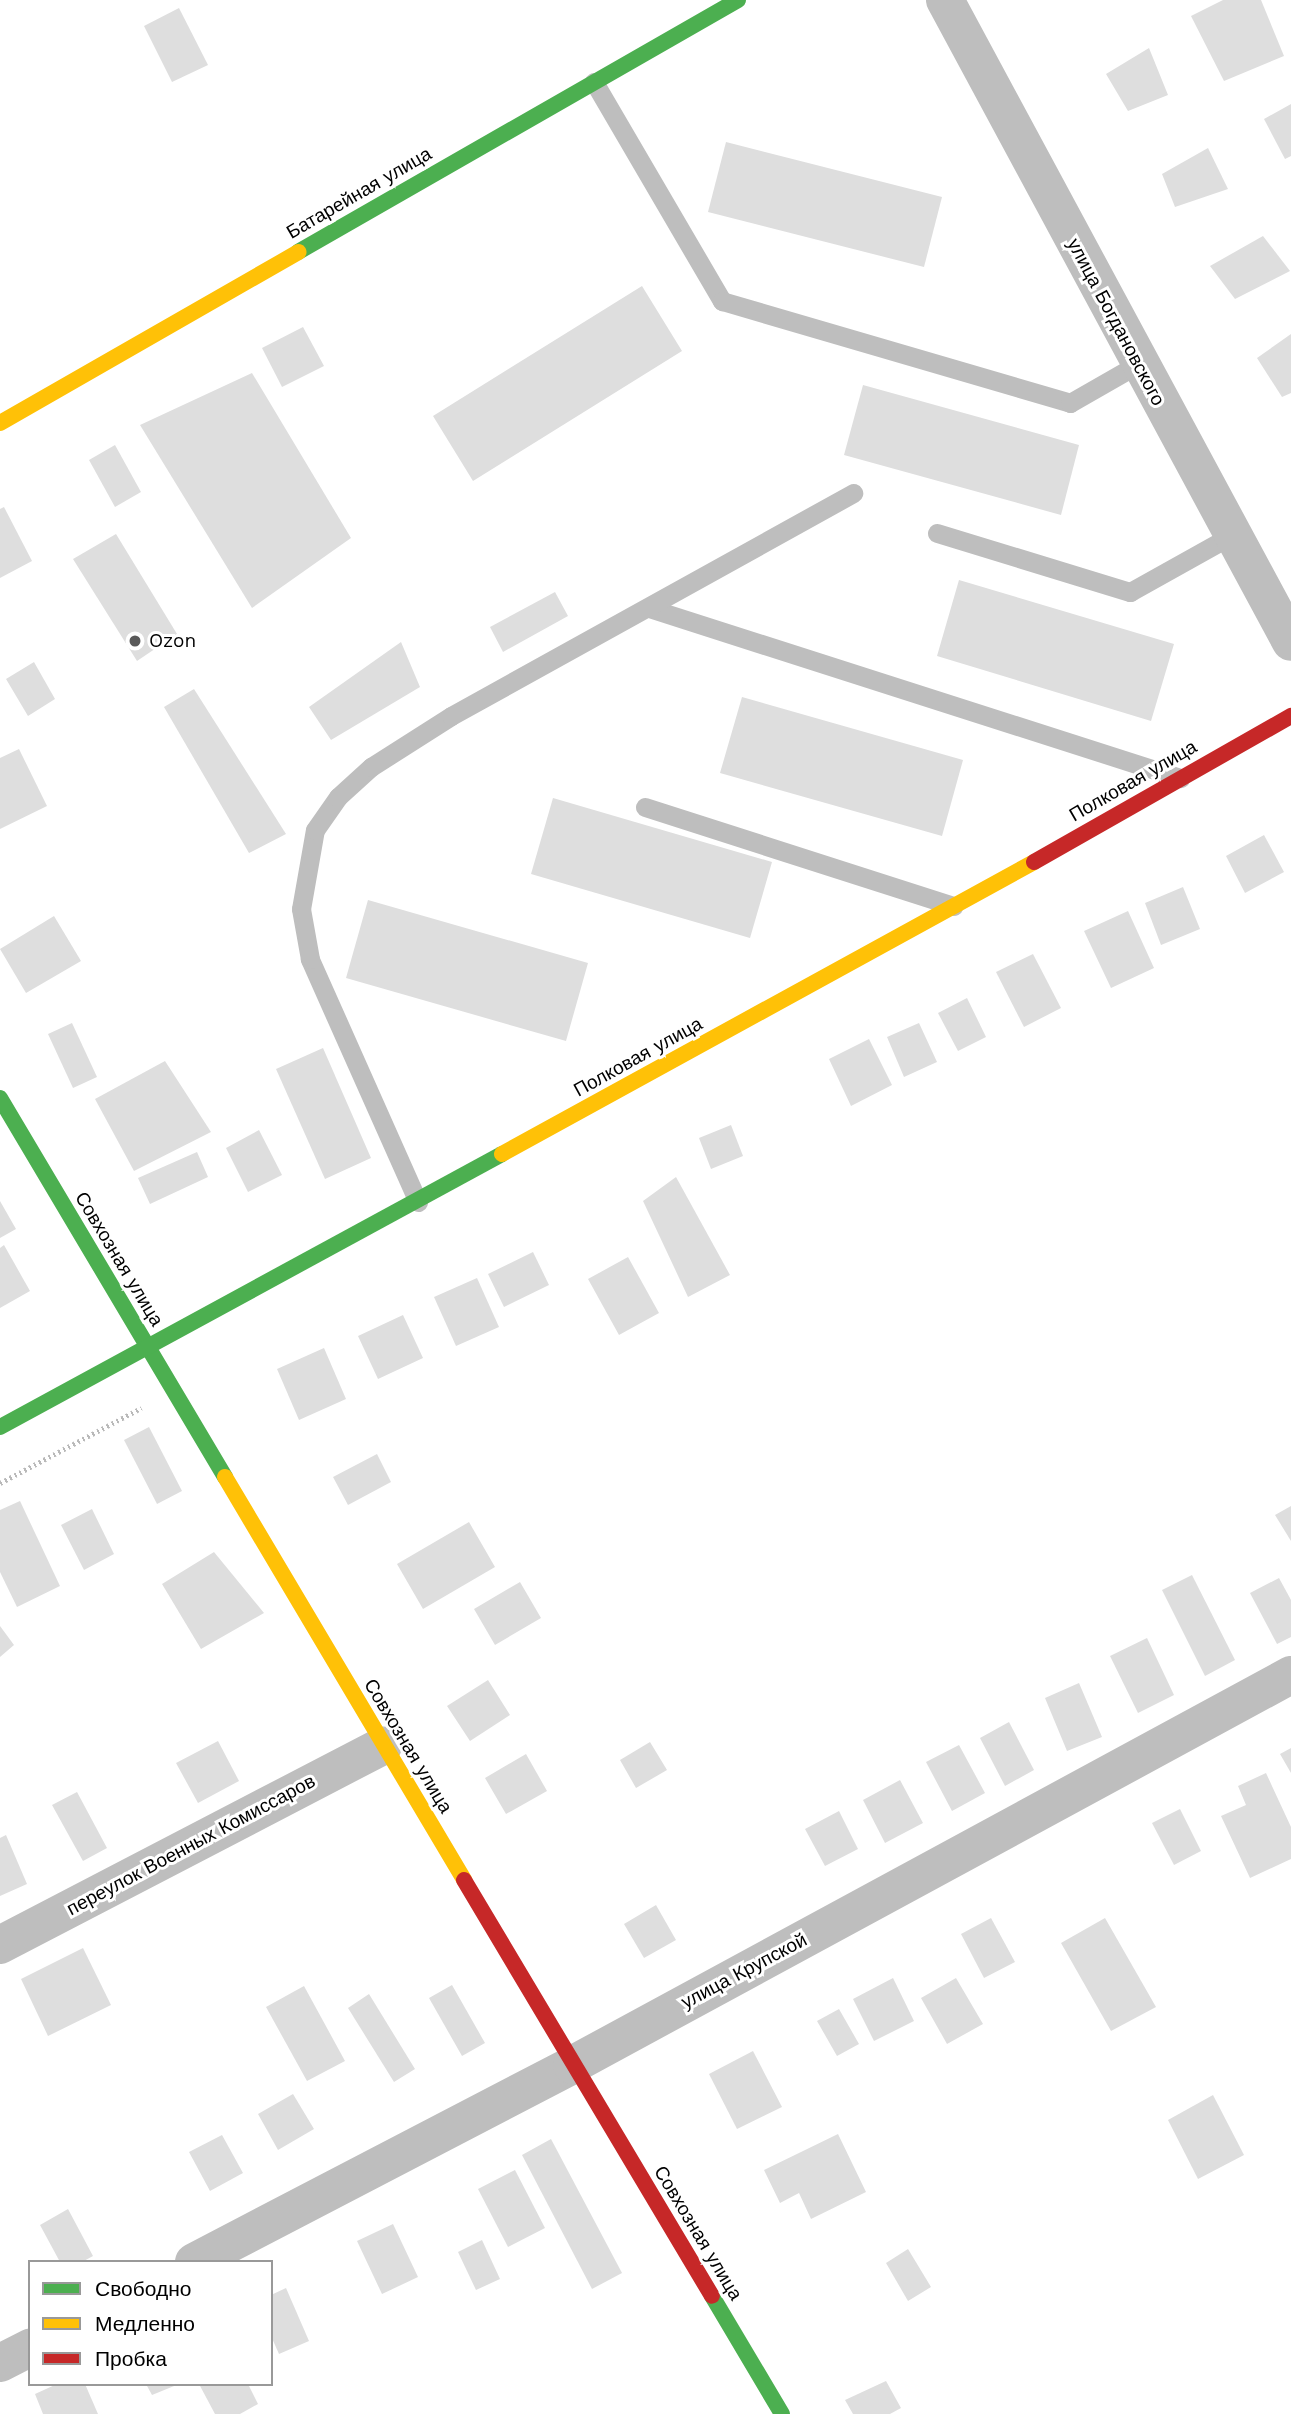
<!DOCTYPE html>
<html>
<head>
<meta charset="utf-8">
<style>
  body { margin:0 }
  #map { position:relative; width:1291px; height:2414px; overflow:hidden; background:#fff; font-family:"Work Sans",sans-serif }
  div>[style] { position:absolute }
  .building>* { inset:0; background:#dedede }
  .path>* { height:4.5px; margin-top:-2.25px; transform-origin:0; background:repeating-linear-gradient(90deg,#b9b9b9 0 2px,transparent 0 5.5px) }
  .lane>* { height:19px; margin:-9.5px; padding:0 9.5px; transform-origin:9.5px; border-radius:9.5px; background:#bebebe }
  .street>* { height:38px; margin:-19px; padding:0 19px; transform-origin:19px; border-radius:19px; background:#bebebe }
  .fast>* { height:16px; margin:-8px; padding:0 8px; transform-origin:8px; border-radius:8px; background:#4caf50 }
  .slow>* { height:16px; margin:-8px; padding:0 8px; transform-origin:8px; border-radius:8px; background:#ffc107 }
  .jam>* { height:16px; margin:-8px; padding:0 8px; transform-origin:8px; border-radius:8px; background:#c62828 }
  .dots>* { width:19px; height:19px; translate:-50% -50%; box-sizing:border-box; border:4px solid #fff; border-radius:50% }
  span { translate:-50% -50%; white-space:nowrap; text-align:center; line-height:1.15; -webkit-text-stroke:6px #fff; paint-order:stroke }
  .street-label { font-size:19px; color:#000 }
  .poi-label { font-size:19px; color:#000 }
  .left { translate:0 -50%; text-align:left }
  .legend { position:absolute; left:28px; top:2260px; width:245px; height:126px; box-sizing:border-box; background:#fff; border:2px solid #999; margin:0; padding:9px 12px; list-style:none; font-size:21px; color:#000 }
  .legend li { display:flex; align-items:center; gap:14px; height:35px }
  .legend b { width:35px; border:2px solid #999 }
</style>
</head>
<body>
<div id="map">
  <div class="building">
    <i style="clip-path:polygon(1223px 0,1261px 0,1284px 56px,1224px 81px,1191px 16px)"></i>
    <i style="clip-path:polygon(179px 8px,208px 65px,172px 82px,144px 26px)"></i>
    <i style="clip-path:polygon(1149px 48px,1168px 95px,1128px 111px,1106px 74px)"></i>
    <i style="clip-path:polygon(1291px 104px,1291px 156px,1285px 159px,1264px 119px)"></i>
    <i style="clip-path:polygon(726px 142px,942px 197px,924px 267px,708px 212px)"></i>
    <i style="clip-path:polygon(1208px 148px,1228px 189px,1175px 207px,1162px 174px)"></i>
    <i style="clip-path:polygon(1263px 236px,1290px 271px,1235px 299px,1210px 266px)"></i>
    <i style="clip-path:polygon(642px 286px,682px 351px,473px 481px,433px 416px)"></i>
    <i style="clip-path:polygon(303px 327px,324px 366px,282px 387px,262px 348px)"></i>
    <i style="clip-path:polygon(1291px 334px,1291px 393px,1282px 397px,1257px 358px)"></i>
    <i style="clip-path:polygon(252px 373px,351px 538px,252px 608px,140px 425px)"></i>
    <i style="clip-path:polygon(863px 385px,1079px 445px,1061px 515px,844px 455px)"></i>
    <i style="clip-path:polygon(115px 445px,141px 492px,115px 507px,89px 460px)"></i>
    <i style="clip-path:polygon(4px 507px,32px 561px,0 578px,0 509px)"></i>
    <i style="clip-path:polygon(116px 534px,177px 634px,137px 661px,73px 559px)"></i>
    <i style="clip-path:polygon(959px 580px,1174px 644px,1151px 721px,937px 656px)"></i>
    <i style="clip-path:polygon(555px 592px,568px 616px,503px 652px,490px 627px)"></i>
    <i style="clip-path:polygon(401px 642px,420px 687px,331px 740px,309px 707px)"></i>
    <i style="clip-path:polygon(34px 662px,55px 699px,28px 716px,6px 679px)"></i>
    <i style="clip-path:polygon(194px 689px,286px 834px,249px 853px,164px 707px)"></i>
    <i style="clip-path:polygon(742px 697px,963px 760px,942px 836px,720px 773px)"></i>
    <i style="clip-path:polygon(19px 749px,47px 806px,0 829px,0 758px)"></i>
    <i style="clip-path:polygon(553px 798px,772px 862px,750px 938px,531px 874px)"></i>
    <i style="clip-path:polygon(1264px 835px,1284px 872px,1245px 893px,1226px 856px)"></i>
    <i style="clip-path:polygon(1183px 887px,1200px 929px,1161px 945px,1145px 903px)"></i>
    <i style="clip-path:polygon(368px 900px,588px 963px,566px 1041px,346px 978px)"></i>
    <i style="clip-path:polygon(1128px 911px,1154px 968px,1111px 988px,1084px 931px)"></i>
    <i style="clip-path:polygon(54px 916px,81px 961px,26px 993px,0 949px)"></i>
    <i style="clip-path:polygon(1033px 954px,1061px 1008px,1024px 1027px,996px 972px)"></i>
    <i style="clip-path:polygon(967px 998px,986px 1037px,958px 1051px,938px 1013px)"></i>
    <i style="clip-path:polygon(72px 1023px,97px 1077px,73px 1088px,48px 1034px)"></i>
    <i style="clip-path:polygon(919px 1023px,937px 1062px,904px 1077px,887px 1037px)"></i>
    <i style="clip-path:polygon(869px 1039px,892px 1085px,851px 1106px,829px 1059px)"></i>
    <i style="clip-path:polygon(323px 1048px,371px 1158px,325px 1179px,276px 1069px)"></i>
    <i style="clip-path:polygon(165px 1061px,211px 1132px,134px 1171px,95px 1099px)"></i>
    <i style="clip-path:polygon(731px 1125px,743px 1156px,711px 1169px,699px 1138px)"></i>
    <i style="clip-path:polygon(259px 1130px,282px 1175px,248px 1192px,226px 1148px)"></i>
    <i style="clip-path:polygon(197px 1152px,208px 1177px,150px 1204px,138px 1178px)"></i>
    <i style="clip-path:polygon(676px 1177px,730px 1275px,688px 1297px,643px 1201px)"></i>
    <i style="clip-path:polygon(0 1201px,16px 1229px,0 1238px)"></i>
    <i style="clip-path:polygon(4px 1245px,30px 1291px,0 1308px,0 1248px)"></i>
    <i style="clip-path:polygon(533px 1252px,549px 1285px,504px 1307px,488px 1274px)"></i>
    <i style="clip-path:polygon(628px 1257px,659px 1313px,619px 1335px,588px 1279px)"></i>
    <i style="clip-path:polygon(477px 1278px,499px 1327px,456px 1346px,434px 1297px)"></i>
    <i style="clip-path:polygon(403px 1315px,423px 1358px,378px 1379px,358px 1336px)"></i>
    <i style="clip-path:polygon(324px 1348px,346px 1399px,299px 1420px,277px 1369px)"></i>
    <i style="clip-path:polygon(149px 1427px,182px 1491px,157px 1504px,124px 1440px)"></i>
    <i style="clip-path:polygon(377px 1454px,391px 1482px,348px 1505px,333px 1477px)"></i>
    <i style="clip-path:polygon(20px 1501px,60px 1586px,17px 1607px,0 1572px,0 1510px)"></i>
    <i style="clip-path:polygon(1291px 1506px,1291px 1541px,1275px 1515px)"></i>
    <i style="clip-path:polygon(92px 1509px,114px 1554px,84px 1570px,61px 1525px)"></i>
    <i style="clip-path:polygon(469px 1522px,495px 1567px,423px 1609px,397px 1564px)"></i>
    <i style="clip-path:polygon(214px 1552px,264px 1613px,201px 1649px,162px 1584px)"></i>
    <i style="clip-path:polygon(1192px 1575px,1235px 1660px,1205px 1676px,1162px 1590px)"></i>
    <i style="clip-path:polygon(1279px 1578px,1291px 1600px,1291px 1637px,1277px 1644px,1250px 1593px)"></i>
    <i style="clip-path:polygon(520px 1582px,541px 1618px,495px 1645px,474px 1609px)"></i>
    <i style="clip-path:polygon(0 1626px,14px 1645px,0 1657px)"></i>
    <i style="clip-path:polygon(1147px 1638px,1174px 1695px,1138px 1713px,1110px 1656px)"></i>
    <i style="clip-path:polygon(488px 1680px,510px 1715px,470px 1741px,447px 1706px)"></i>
    <i style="clip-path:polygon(1079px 1683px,1102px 1737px,1067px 1751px,1045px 1698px)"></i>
    <i style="clip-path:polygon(1009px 1722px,1034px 1770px,1005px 1786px,980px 1738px)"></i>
    <i style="clip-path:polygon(218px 1741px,239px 1781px,198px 1803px,176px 1763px)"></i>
    <i style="clip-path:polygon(650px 1742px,667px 1770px,636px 1788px,620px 1760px)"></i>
    <i style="clip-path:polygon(959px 1745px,985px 1793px,952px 1811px,926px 1762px)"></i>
    <i style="clip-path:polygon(1291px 1748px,1291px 1773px,1280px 1754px)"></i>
    <i style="clip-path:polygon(526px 1754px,547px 1791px,506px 1814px,485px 1778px)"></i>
    <i style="clip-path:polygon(1266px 1773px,1291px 1827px,1291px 1859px,1250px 1878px,1221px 1816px,1246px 1805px,1238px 1786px)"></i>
    <i style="clip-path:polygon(900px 1780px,923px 1823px,885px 1843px,863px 1800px)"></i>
    <i style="clip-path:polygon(77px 1792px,107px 1848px,83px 1861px,52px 1805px)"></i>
    <i style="clip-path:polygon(1180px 1809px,1201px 1851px,1174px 1865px,1152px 1823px)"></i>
    <i style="clip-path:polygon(839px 1811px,858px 1849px,825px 1866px,805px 1829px)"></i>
    <i style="clip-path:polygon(6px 1835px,27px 1884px,0 1896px,0 1838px)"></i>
    <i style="clip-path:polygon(656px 1905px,676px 1940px,644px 1958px,624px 1924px)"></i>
    <i style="clip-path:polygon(991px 1918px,1015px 1962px,984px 1978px,961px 1934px)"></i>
    <i style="clip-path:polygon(1105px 1918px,1156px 2007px,1111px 2031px,1061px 1943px)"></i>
    <i style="clip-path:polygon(83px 1948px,111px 2005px,48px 2036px,21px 1979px)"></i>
    <i style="clip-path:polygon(893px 1978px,914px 2021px,874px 2041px,853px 1999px)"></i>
    <i style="clip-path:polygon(956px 1978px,983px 2024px,947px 2044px,921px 1998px)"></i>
    <i style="clip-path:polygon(452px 1985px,485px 2043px,462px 2056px,429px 1998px)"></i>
    <i style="clip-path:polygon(304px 1986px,345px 2061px,307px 2081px,266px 2007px)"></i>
    <i style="clip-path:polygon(369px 1994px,415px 2069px,394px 2082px,348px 2008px)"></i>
    <i style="clip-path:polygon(839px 2009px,859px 2044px,837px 2056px,817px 2021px)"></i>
    <i style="clip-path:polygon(753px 2051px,782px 2107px,737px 2129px,709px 2074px)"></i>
    <i style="clip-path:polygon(293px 2094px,314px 2129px,278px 2150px,258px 2114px)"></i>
    <i style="clip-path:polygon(1213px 2095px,1244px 2155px,1198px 2179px,1168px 2120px)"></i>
    <i style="clip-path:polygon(838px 2134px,866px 2192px,811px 2219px,799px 2193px,780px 2203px,764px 2170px)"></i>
    <i style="clip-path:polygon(222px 2135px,243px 2173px,210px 2191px,189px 2152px)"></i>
    <i style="clip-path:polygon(551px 2139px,622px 2273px,592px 2289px,522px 2155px)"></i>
    <i style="clip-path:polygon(515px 2170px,545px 2228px,508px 2247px,478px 2189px)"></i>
    <i style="clip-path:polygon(68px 2209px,93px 2256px,82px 2262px,60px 2262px,40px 2225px)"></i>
    <i style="clip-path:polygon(393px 2224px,418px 2277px,382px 2294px,357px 2241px)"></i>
    <i style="clip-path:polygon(482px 2240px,500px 2279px,476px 2290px,458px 2252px)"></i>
    <i style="clip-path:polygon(908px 2249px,931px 2287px,908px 2301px,886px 2263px)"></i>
    <i style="clip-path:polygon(286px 2288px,309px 2341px,279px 2354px,271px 2336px,271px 2295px)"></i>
    <i style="clip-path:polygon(886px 2381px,901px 2408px,890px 2414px,853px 2414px,845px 2400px)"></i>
    <i style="clip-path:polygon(57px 2384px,85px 2384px,98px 2414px,43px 2414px,35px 2394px)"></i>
    <i style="clip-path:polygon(146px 2384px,179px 2384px,152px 2395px)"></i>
    <i style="clip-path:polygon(199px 2384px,248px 2384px,258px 2404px,240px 2414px,215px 2414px)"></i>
  </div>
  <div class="path">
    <i style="left:0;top:1483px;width:160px;rotate:-28deg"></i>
  </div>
  <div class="lane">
    <i style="left:594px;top:82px;width:254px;rotate:59.7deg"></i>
    <i style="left:722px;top:301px;width:363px;rotate:16.3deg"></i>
    <i style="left:1070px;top:403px;width:78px;rotate:-29.8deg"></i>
    <i style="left:937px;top:533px;width:202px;rotate:17deg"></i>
    <i style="left:1130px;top:592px;width:117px;rotate:-29.2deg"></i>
    <i style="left:649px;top:608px;width:558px;rotate:17.75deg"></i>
    <i style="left:645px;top:807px;width:324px;rotate:17.8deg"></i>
    <i style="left:418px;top:1202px;width:266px;rotate:-114deg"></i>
    <i style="left:310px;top:959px;width:51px;rotate:-100.2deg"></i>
    <i style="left:301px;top:909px;width:80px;rotate:-80deg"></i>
    <i style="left:315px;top:830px;width:40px;rotate:-55.1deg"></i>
    <i style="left:338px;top:797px;width:45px;rotate:-42.3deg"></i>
    <i style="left:371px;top:767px;width:95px;rotate:-32.5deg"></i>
    <i style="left:451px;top:716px;width:460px;rotate:-29deg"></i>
  </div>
  <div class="street">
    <i style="left:945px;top:0;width:729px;rotate:61.68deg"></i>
    <i style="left:0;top:1945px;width:432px;rotate:-27.5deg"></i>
    <i style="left:194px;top:2262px;width:426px;rotate:-27.5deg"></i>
    <i style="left:572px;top:2065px;width:818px;rotate:-28.48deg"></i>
    <i style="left:0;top:2363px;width:34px;rotate:-27deg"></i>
  </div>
  <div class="fast">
    <i style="left:298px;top:252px;width:507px;rotate:-29.8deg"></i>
    <i style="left:0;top:1098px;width:441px;rotate:59.3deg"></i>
    <i style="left:0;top:1427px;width:571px;rotate:-28.54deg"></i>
    <i style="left:712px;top:2296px;width:137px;rotate:59.3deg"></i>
  </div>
  <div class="slow">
    <i style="left:0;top:423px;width:344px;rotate:-29.8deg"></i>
    <i style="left:502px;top:1154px;width:607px;rotate:-28.76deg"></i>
    <i style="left:225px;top:1477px;width:469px;rotate:59.3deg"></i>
  </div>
  <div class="jam">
    <i style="left:1034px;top:862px;width:296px;rotate:-29.6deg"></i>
    <i style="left:464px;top:1880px;width:484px;rotate:59.2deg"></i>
  </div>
  <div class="dots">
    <i style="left:135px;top:641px;background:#595959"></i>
  </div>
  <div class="street-label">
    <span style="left:359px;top:193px;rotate:-30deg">Батарейная улица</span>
    <span style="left:1116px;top:322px;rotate:62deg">улица Богдановского</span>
    <span style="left:1133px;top:781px;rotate:-30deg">Полковая улица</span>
    <span style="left:638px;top:1057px;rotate:-29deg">Полковая улица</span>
    <span style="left:119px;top:1259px;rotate:59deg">Совхозная улица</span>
    <span style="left:408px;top:1746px;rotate:59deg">Совхозная улица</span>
    <span style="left:191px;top:1845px;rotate:-28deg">переулок Военных Комиссаров</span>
    <span style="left:744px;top:1971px;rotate:-28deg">улица Крупской</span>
    <span style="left:698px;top:2233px;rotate:59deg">Совхозная улица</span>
  </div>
  <div class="poi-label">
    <span class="left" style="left:149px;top:641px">Ozon</span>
  </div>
  <ul class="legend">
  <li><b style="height:9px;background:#4caf50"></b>Свободно</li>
  <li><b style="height:9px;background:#ffc107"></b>Медленно</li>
  <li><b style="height:9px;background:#c62828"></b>Пробка</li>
  </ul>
</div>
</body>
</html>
